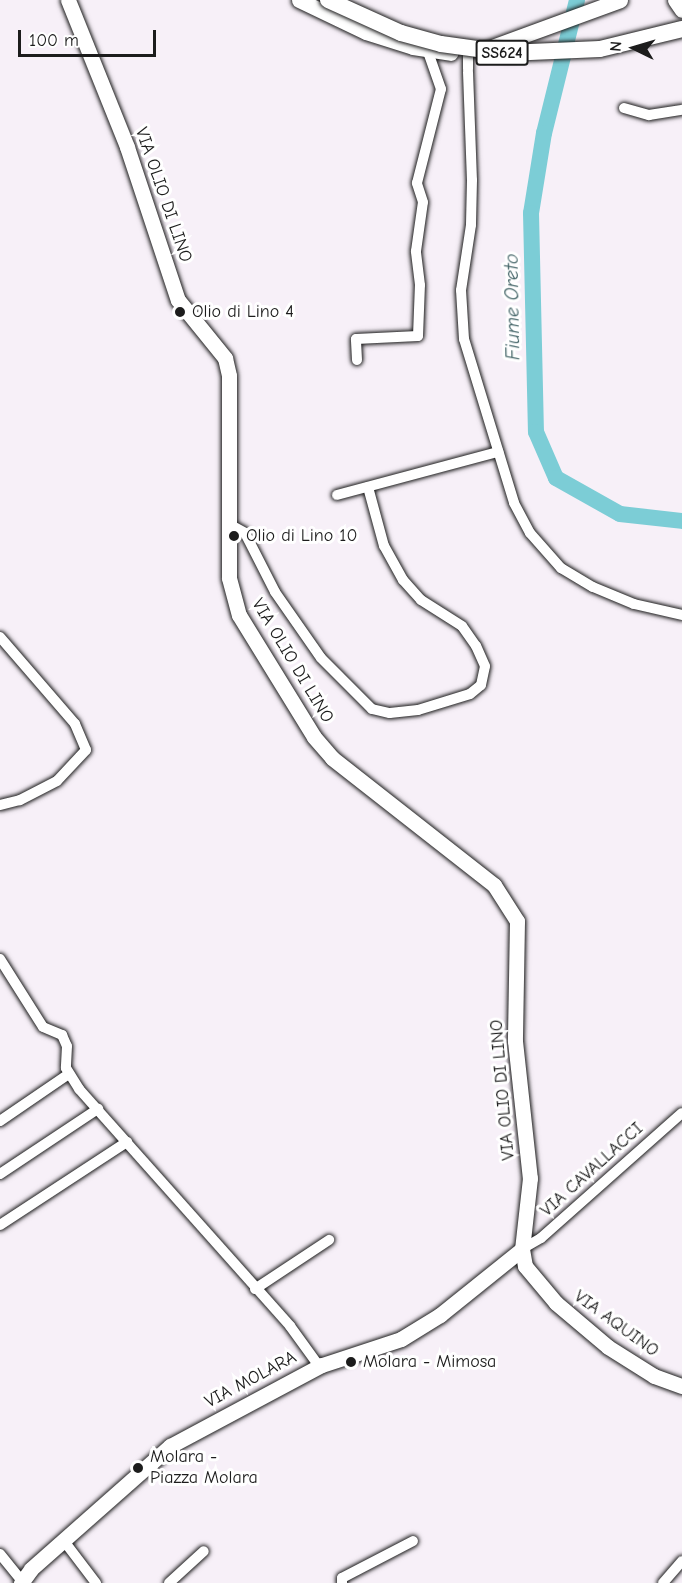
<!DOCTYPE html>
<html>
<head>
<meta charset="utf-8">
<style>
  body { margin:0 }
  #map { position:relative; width:682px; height:1583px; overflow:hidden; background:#f7f0f8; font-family:"Comic Neue",sans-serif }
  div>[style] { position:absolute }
  .river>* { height:16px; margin:-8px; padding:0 8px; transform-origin:8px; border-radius:8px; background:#7ccdd6 }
  .roads { filter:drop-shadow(0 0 2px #1c1c1c) drop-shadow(0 0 2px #1c1c1c) }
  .street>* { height:10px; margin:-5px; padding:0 5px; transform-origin:5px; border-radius:5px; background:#fff }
  .secondary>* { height:15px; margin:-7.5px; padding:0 7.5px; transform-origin:7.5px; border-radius:7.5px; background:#fff }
  .bridges { filter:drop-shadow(0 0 2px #1c1c1c) drop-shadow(0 0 2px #1c1c1c) }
  .primary-bridge>* { height:16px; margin:-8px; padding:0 8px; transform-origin:8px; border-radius:8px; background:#fff }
  .dots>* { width:16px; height:16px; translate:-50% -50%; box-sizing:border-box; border:3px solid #fff; border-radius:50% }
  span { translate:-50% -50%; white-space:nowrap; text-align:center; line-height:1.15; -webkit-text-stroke:6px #fff; paint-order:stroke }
  .shield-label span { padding:2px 4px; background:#fff; border:2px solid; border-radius:4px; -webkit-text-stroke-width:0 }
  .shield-label { font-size:16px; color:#1c1c1c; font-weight:700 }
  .street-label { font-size:18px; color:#1c1c1c }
  .poi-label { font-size:18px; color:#1c1c1c }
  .left { translate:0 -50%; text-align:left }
  .water-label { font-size:20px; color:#426366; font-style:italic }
  .north { position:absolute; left:604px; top:18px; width:60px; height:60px; -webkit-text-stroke:4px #fff; paint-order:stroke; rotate:275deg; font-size:16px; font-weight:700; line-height:24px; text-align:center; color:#1c1c1c }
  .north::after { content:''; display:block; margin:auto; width:21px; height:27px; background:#1c1c1c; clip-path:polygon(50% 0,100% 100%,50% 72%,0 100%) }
  .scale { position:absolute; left:18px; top:30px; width:138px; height:27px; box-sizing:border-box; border:3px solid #1c1c1c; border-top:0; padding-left:8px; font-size:18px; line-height:21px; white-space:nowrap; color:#1c1c1c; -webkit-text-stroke:4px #fff; paint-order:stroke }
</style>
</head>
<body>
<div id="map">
  <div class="river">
    <i style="left:577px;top:0;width:137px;rotate:103.9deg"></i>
    <i style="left:544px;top:133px;width:81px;rotate:99.2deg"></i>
    <i style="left:531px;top:213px;width:219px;rotate:88.7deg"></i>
    <i style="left:536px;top:432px;width:50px;rotate:66.5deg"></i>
    <i style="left:556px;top:478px;width:73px;rotate:29.4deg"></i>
    <i style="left:620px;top:514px;width:62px;rotate:6.4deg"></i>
  </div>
  <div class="roads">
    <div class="street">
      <i style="left:468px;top:69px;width:14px;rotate:-90deg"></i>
      <i style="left:468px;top:72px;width:108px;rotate:87.9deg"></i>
      <i style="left:472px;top:180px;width:45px;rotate:91.3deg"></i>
      <i style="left:471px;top:225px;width:66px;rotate:98.7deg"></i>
      <i style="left:461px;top:290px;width:49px;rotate:86.5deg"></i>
      <i style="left:464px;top:339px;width:171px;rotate:73deg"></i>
      <i style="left:514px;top:503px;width:34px;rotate:62deg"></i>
      <i style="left:530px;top:533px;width:47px;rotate:48.5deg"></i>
      <i style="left:561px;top:568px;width:37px;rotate:31deg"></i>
      <i style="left:593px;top:587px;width:44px;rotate:22.5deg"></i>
      <i style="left:634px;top:604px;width:49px;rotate:12.9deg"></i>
      <i style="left:624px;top:108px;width:26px;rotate:16deg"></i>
      <i style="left:649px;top:115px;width:33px;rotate:-9deg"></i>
      <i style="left:357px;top:360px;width:21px;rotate:-93deg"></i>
      <i style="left:356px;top:339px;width:62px;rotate:-2.8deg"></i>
      <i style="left:418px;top:336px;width:51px;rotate:-87.8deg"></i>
      <i style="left:420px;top:285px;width:34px;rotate:-97deg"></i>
      <i style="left:416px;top:251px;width:49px;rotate:-81.9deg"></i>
      <i style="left:423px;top:202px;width:20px;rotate:-108deg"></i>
      <i style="left:417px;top:183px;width:97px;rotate:-75.7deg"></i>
      <i style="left:441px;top:89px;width:42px;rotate:-109.3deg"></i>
      <i style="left:337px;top:495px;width:167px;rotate:-15deg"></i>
      <i style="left:229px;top:524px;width:18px;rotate:29deg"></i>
      <i style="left:245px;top:533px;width:66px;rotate:63deg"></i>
      <i style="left:275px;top:592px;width:80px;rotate:55.1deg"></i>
      <i style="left:321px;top:658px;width:72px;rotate:45deg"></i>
      <i style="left:372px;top:709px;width:18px;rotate:13deg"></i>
      <i style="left:390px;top:713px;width:28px;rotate:-6deg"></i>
      <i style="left:418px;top:710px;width:54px;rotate:-17.1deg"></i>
      <i style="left:470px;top:694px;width:14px;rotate:-39deg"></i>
      <i style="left:481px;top:685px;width:19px;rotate:-78deg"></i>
      <i style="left:485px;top:666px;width:22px;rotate:-114deg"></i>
      <i style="left:476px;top:646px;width:24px;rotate:-125deg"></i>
      <i style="left:462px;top:626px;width:49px;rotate:-147.6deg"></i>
      <i style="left:421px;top:600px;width:27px;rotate:-132deg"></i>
      <i style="left:403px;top:580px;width:39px;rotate:-119deg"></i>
      <i style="left:384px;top:546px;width:61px;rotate:-105.2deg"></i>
      <i style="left:0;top:637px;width:115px;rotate:49.2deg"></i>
      <i style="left:75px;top:724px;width:28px;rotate:67deg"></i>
      <i style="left:86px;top:750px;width:42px;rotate:133.1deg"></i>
      <i style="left:57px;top:781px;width:42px;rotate:152.8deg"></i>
      <i style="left:20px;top:800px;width:21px;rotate:166deg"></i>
      <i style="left:0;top:959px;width:80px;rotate:57.7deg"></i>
      <i style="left:43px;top:1027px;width:21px;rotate:23deg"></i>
      <i style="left:62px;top:1035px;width:12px;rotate:66deg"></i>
      <i style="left:67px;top:1046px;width:22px;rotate:93deg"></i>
      <i style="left:66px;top:1068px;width:25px;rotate:58deg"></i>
      <i style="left:79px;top:1089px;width:317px;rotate:48.3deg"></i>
      <i style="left:290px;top:1326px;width:49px;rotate:54.1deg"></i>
      <i style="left:0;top:1121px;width:83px;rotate:-34.3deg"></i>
      <i style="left:0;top:1174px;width:118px;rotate:-33.6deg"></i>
      <i style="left:0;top:1225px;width:152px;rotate:-33.2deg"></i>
      <i style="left:522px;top:1249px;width:22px;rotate:-30deg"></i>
      <i style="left:541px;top:1238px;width:188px;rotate:-41.6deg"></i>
      <i style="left:255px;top:1289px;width:89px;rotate:-33.5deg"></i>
      <i style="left:64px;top:1541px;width:53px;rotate:52.7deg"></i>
      <i style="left:0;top:1554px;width:35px;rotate:51deg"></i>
      <i style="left:169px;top:1583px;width:47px;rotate:-42.4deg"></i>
      <i style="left:342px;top:1583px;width:5px;rotate:-90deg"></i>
      <i style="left:342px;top:1578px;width:80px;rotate:-27.5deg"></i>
      <i style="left:663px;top:1583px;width:29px;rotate:-49deg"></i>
    </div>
    <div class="secondary">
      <i style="left:68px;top:0;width:158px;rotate:68.1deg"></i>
      <i style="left:127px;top:147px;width:161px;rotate:71.6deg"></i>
      <i style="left:178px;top:300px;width:75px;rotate:51deg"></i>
      <i style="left:225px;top:358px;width:18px;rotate:77deg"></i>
      <i style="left:229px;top:376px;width:202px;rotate:90deg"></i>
      <i style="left:229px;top:578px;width:38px;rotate:75deg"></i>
      <i style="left:239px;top:615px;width:143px;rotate:58.4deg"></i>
      <i style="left:314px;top:737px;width:28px;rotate:49deg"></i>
      <i style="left:332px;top:758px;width:206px;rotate:38.1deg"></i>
      <i style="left:494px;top:885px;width:43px;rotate:57.4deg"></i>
      <i style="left:517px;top:921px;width:120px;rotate:91deg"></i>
      <i style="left:515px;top:1041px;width:138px;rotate:83.8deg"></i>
      <i style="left:530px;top:1178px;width:71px;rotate:96.4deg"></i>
      <i style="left:522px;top:1249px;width:17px;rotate:80deg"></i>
      <i style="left:525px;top:1266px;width:48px;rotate:50deg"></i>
      <i style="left:556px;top:1303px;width:68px;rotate:40.2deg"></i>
      <i style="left:608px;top:1347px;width:54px;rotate:32.2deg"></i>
      <i style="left:654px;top:1376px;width:30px;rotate:20deg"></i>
      <i style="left:299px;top:0;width:74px;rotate:25.5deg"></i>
      <i style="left:366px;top:32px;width:49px;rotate:17.7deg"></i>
      <i style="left:413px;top:47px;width:38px;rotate:9deg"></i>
      <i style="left:675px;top:0;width:12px;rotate:55deg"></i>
      <i style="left:481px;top:51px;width:148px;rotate:-20.1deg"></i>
      <i style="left:21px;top:1583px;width:17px;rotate:-54deg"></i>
      <i style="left:31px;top:1569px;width:186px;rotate:-41.5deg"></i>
      <i style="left:170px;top:1446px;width:172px;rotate:-28.1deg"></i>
      <i style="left:322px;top:1365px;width:83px;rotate:-18.2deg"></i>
      <i style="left:401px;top:1339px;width:46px;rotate:-31.6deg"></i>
      <i style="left:440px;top:1315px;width:105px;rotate:-38.8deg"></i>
    </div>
  </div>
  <div class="bridges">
    <div class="primary-bridge">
      <i style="left:328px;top:0;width:80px;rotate:24.3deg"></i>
      <i style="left:401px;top:33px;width:41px;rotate:15.4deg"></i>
      <i style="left:441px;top:44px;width:67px;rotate:7.8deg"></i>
      <i style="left:507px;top:53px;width:93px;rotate:-2.5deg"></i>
      <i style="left:600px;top:49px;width:84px;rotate:-13.7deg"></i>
    </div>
  </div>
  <div class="dots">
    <i style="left:180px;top:312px;background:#1c1c1c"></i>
    <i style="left:234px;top:536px;background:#1c1c1c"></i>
    <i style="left:351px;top:1362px;background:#1c1c1c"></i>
    <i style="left:138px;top:1468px;background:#1c1c1c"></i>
  </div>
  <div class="shield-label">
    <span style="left:502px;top:53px">SS624</span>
  </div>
  <div class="street-label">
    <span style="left:163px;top:195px;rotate:71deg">VIA OLIO DI LINO</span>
    <span style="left:292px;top:661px;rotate:59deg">VIA OLIO DI LINO</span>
    <span style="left:503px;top:1090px;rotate:-95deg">VIA OLIO DI LINO</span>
    <span style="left:592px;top:1170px;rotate:-42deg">VIA CAVALLACCI</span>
    <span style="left:616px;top:1324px;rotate:36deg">VIA AQUINO</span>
    <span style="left:251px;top:1380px;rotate:-28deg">VIA MOLARA</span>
  </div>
  <div class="poi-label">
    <span class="left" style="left:192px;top:312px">Olio di Lino 4</span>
    <span class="left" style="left:246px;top:536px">Olio di Lino 10</span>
    <span class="left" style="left:363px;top:1362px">Molara - Mimosa</span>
    <span class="left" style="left:150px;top:1468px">Molara -<br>Piazza Molara</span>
  </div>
  <div class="water-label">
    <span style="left:512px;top:307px;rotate:-91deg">Fiume Oreto</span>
  </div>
  <div class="north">N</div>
  <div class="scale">100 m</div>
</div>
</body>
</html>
